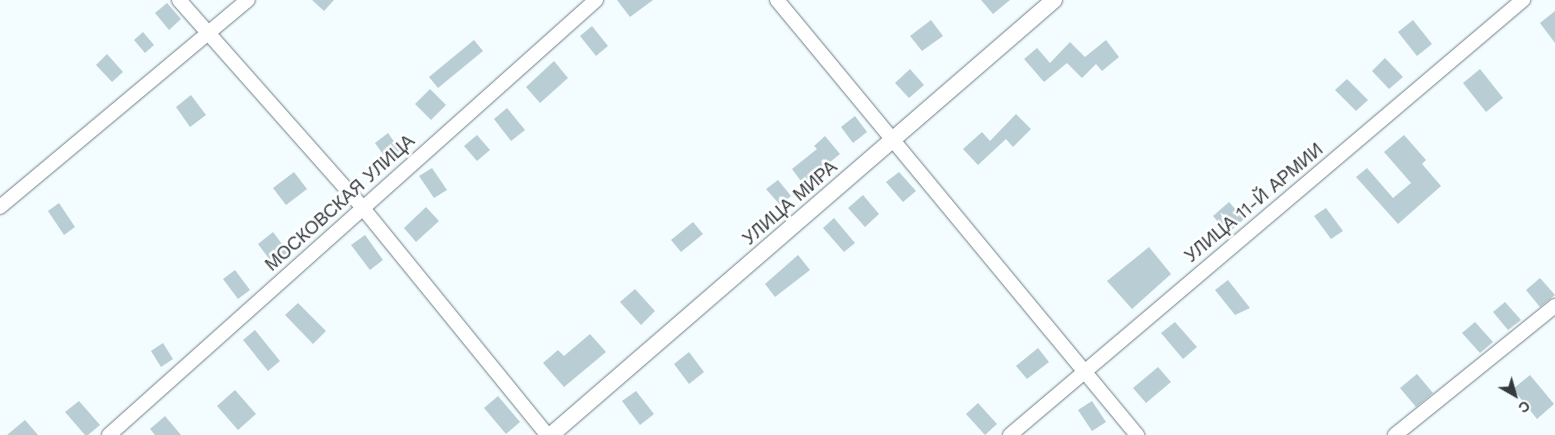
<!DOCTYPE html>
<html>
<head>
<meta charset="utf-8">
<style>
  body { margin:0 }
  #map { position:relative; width:1555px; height:435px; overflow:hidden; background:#f3fcfe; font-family:"Work Sans",sans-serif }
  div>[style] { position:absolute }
  .building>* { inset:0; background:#b9ced4 }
  .roads { filter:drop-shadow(0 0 1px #6c7f85) drop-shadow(0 0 1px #6c7f85) }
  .minor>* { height:14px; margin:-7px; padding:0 7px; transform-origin:7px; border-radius:7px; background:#fff }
  .tertiary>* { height:16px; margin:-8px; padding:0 8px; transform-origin:8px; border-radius:8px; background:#fff }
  span { translate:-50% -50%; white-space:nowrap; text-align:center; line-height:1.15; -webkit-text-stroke:5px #fff; paint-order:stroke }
  .street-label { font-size:18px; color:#333b3e }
  .north { position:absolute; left:1490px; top:370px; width:50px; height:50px; -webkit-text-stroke:4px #fff; paint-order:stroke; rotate:142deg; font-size:14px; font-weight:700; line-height:20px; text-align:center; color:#333b3e }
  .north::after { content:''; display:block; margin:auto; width:18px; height:22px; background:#333b3e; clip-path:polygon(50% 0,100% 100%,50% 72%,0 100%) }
</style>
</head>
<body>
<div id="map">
  <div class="building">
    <i style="clip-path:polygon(312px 0,334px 0,324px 11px)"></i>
    <i style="clip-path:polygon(617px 0,653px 0,630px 17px)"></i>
    <i style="clip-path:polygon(981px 0,1010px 0,993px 14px)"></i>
    <i style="clip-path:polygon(167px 3px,181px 19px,169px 30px,155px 13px)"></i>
    <i style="clip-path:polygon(1555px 11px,1555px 43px,1540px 23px)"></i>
    <i style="clip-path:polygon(931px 20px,943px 36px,922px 51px,910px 36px)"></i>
    <i style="clip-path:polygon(1413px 20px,1432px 44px,1417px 56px,1398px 32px)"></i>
    <i style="clip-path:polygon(592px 26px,608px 46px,596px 56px,580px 36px)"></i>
    <i style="clip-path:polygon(143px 32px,154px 45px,145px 53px,134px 40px)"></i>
    <i style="clip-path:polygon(474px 40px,483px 51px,438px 88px,429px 77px)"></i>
    <i style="clip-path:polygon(1106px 40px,1119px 57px,1102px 71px,1096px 64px,1082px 78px,1067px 63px,1044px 82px,1024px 59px,1037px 48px,1050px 63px,1070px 42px,1085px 57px)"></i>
    <i style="clip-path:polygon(107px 54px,123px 72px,112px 82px,96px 65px)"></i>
    <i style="clip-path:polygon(1385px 58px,1403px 77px,1389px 89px,1372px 71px)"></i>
    <i style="clip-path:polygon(554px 61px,568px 78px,540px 103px,526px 87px)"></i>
    <i style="clip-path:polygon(910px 69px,924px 85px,909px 98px,895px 83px)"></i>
    <i style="clip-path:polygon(1480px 69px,1503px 98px,1486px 112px,1463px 83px)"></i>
    <i style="clip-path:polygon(1347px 79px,1368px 100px,1356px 111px,1335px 90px)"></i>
    <i style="clip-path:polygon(430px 89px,446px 105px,431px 120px,415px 104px)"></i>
    <i style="clip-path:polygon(191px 95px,206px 115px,190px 127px,176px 107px)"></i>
    <i style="clip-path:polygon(507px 108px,525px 130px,511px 141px,494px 119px)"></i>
    <i style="clip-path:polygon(1016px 114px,1031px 129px,1013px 147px,1006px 139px,978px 165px,963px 149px,982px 132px,990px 141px)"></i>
    <i style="clip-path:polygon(855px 116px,867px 132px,853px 143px,841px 127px)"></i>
    <i style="clip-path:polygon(388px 133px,400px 150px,387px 160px,375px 143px)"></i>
    <i style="clip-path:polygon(477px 135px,490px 150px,477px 161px,464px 146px)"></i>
    <i style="clip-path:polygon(1404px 135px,1426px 160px,1422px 164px,1441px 186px,1398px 224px,1356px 177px,1367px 168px,1393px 198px,1411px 183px,1384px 152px)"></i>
    <i style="clip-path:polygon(825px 136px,840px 154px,803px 184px,792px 169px,817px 149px,814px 146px)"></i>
    <i style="clip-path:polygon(432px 168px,447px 190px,434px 198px,419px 176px)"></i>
    <i style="clip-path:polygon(294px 172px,307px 189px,286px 205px,273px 188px)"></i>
    <i style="clip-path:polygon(899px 172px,916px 191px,903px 202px,886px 182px)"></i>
    <i style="clip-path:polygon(778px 180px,791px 196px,780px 205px,766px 189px)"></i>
    <i style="clip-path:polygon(863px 195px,879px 214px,865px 227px,848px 208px)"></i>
    <i style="clip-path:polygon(1229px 202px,1244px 219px,1228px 233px,1213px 216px)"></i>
    <i style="clip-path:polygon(59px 203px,75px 227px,64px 235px,48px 211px)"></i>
    <i style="clip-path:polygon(426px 207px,439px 221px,416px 242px,404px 228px)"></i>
    <i style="clip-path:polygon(1326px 208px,1343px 231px,1331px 239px,1314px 216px)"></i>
    <i style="clip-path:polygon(834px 218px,855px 243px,844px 252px,823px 228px)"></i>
    <i style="clip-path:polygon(693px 222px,703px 234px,681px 252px,671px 240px)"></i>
    <i style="clip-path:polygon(273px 232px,288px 252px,273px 264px,258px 244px)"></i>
    <i style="clip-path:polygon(365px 235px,383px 260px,370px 270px,351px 245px)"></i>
    <i style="clip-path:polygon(1149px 247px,1171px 274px,1132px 309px,1107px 281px)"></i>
    <i style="clip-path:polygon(798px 255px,810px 270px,775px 297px,765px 284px)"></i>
    <i style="clip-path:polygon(235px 270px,250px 290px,238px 299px,223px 279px)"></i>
    <i style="clip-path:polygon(1540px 278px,1555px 295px,1540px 307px,1526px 290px)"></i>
    <i style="clip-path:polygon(1228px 280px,1250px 308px,1235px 315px,1215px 290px)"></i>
    <i style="clip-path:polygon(635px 289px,655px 311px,641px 325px,620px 302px)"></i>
    <i style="clip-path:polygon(1505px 302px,1521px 320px,1508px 330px,1493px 312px)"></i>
    <i style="clip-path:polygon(298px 303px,326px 331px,313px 344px,285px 315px)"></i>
    <i style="clip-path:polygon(1175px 322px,1197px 347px,1183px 359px,1161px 333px)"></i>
    <i style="clip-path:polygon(1475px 322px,1493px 342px,1480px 353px,1462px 333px)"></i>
    <i style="clip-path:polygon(255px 330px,280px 361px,268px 371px,243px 340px)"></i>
    <i style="clip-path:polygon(590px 334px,606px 352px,564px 387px,543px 363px,558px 350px,564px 356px)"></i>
    <i style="clip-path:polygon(163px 343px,173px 359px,161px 367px,151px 351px)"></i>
    <i style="clip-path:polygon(1038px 348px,1049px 362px,1027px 379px,1016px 366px)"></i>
    <i style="clip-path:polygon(689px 352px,704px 372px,689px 384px,674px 364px)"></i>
    <i style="clip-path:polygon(1158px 367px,1171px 382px,1146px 403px,1133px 388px)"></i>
    <i style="clip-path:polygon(1417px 374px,1433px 393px,1416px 407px,1400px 388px)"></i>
    <i style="clip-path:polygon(1530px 375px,1554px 404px,1537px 419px,1513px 389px)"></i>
    <i style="clip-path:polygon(235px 390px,256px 414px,238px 430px,217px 406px)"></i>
    <i style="clip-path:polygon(636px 391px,654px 414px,640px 425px,622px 401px)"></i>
    <i style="clip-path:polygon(498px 396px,520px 422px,506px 434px,484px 408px)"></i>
    <i style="clip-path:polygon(79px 401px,100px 425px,88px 435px,85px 435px,65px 412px)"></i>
    <i style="clip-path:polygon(1092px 401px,1106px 422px,1092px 431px,1078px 410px)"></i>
    <i style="clip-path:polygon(978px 403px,997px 424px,985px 435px,966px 414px)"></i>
    <i style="clip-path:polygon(165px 416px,181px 435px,155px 435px,150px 429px)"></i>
    <i style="clip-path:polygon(25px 420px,38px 435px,7px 435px)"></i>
  </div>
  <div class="roads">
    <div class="minor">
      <i style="left:179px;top:0;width:276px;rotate:48.5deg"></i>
      <i style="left:362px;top:207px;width:294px;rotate:50.9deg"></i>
      <i style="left:777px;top:0;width:565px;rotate:50.39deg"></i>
      <i style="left:0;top:207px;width:323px;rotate:-39.9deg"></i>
      <i style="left:109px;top:435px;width:653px;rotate:-41.77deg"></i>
      <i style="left:1010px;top:435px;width:673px;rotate:-40.3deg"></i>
      <i style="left:1395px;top:435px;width:206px;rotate:-38.9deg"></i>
    </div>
    <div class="tertiary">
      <i style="left:551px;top:435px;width:665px;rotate:-40.85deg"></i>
    </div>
  </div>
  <div class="street-label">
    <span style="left:340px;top:203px;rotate:-42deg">МОСКОВСКАЯ УЛИЦА</span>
    <span style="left:790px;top:203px;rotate:-41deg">УЛИЦА МИРА</span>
    <span style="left:1254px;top:203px;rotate:-40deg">УЛИЦА 11-Й АРМИИ</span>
  </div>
  <div class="north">С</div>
</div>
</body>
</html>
